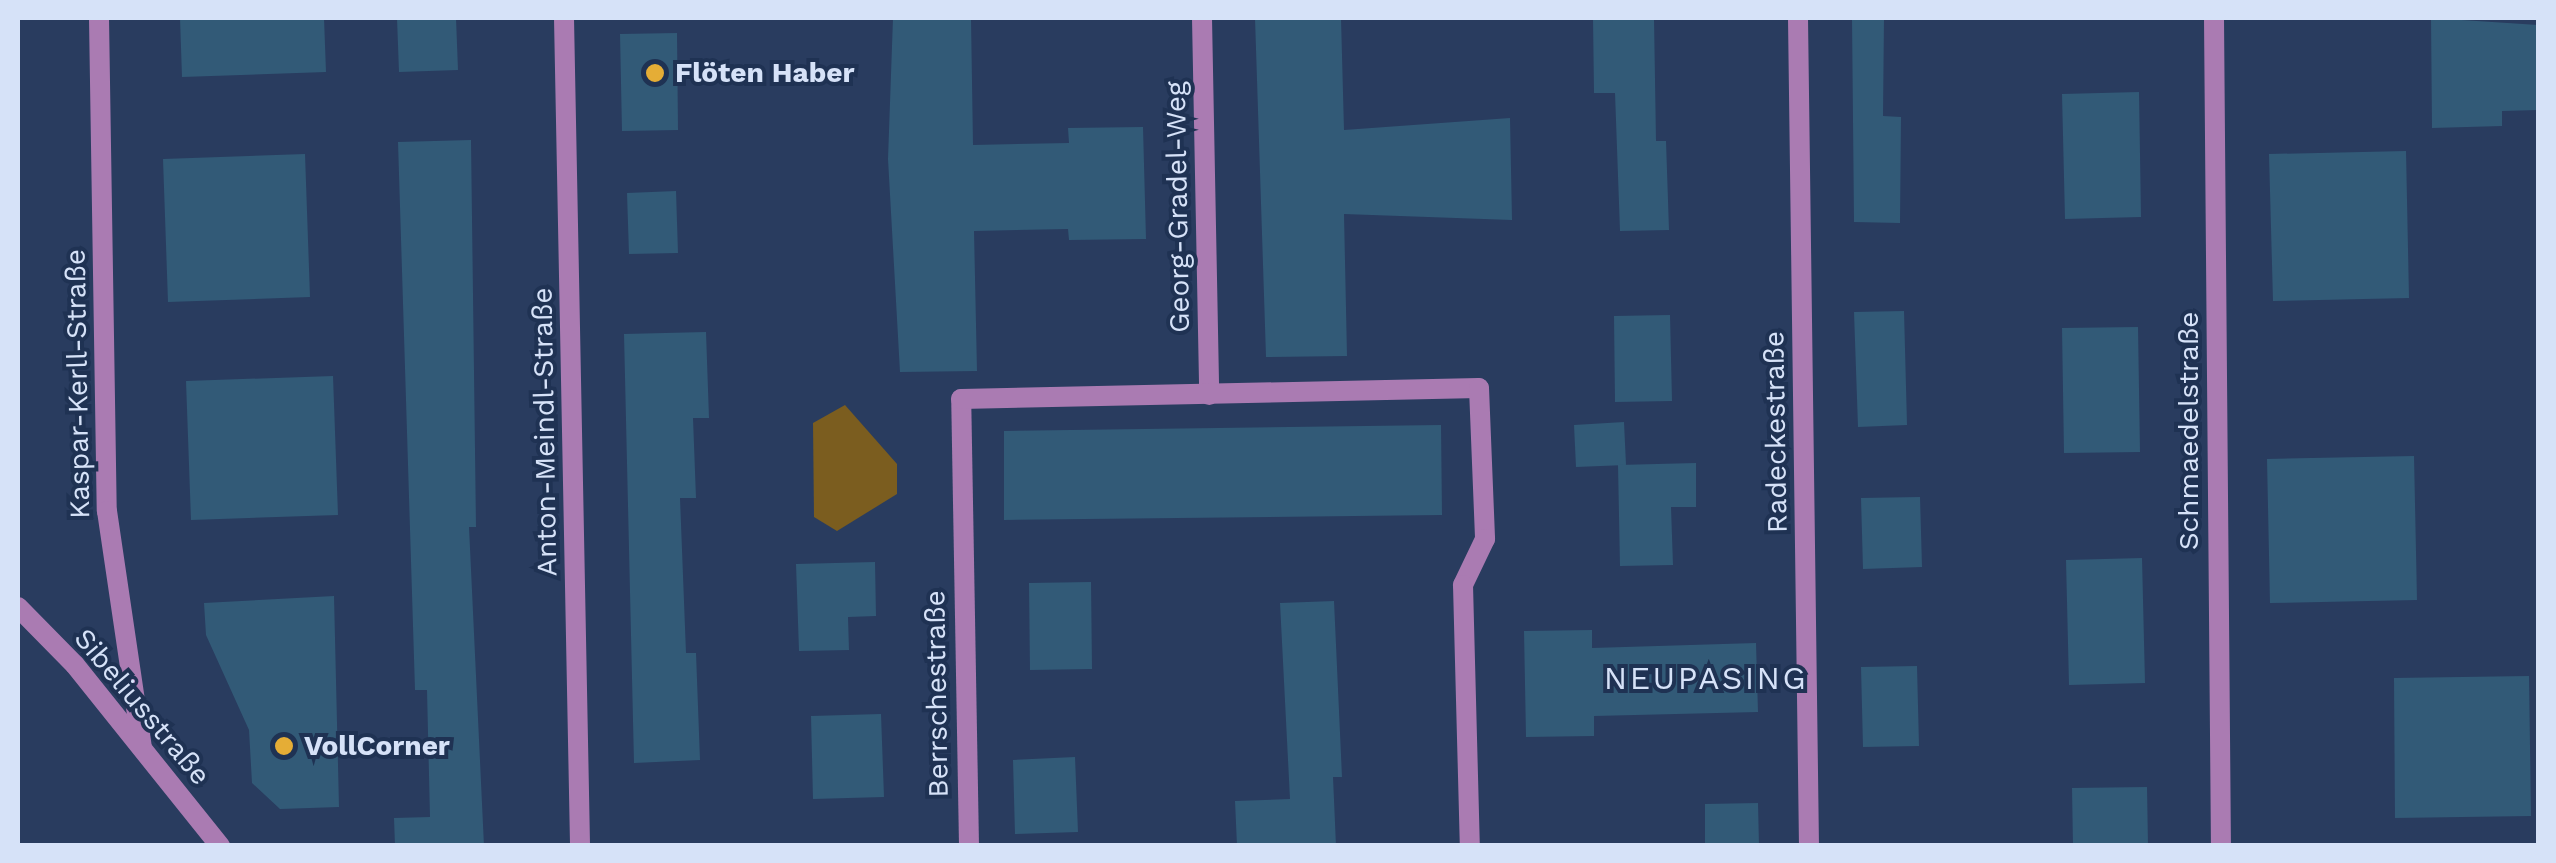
<!DOCTYPE html>
<html>
<head>
<meta charset="utf-8">
<style>
  body { margin:0 }
  #map { position:relative; width:2556px; height:863px; overflow:hidden; background:#293c5f; font-family:"Work Sans",sans-serif }
  div>[style] { position:absolute }
  .green>* { inset:0; background:#7b5d1f }
  .building>* { inset:0; background:#325a77 }
  .street>* { height:20px; margin:-10px; padding:0 10px; transform-origin:10px; border-radius:10px; background:#aa7bb2 }
  .dots>* { width:28px; height:28px; translate:-50% -50%; box-sizing:border-box; border:5px solid #1f3253; border-radius:50% }
  span { translate:-50% -50%; white-space:nowrap; text-align:center; line-height:1.15; -webkit-text-stroke:8px #1f3253; paint-order:stroke }
  .poi-label { font-size:28px; color:#d6e2f8; font-weight:700 }
  .left { translate:0 -50%; text-align:left }
  .street-label { font-size:28px; color:#d6e2f8 }
  .quarter-label { font-size:32px; color:#d6e2f8; letter-spacing:2.5px }
  .frame { position:absolute; inset:0; border:20px solid #d6e2f8; pointer-events:none }
</style>
</head>
<body>
<div id="map">
  <div class="green">
    <i style="clip-path:polygon(845px 405px,897px 464px,897px 494px,837px 531px,814px 517px,813px 423px)"></i>
  </div>
  <div class="building">
    <i style="clip-path:polygon(180px 18px,324px 18px,326px 72px,182px 77px)"></i>
    <i style="clip-path:polygon(397px 18px,456px 18px,458px 70px,399px 72px)"></i>
    <i style="clip-path:polygon(893px 18px,971px 18px,973px 145px,1069px 143px,1068px 128px,1143px 127px,1146px 239px,1069px 240px,1068px 229px,974px 231px,977px 371px,900px 372px,888px 159px)"></i>
    <i style="clip-path:polygon(1255px 18px,1341px 18px,1344px 130px,1510px 118px,1512px 220px,1344px 214px,1347px 356px,1266px 357px)"></i>
    <i style="clip-path:polygon(1593px 18px,1654px 18px,1656px 141px,1666px 141px,1669px 230px,1620px 231px,1615px 93px,1594px 93px)"></i>
    <i style="clip-path:polygon(1852px 18px,1884px 18px,1883px 116px,1901px 117px,1900px 223px,1854px 222px)"></i>
    <i style="clip-path:polygon(2431px 18px,2538px 25px,2538px 110px,2502px 111px,2502px 126px,2432px 128px)"></i>
    <i style="clip-path:polygon(677px 33px,678px 130px,622px 131px,620px 34px)"></i>
    <i style="clip-path:polygon(2139px 92px,2141px 217px,2065px 219px,2062px 94px)"></i>
    <i style="clip-path:polygon(471px 140px,476px 527px,469px 527px,484px 846px,395px 846px,394px 818px,430px 817px,427px 690px,415px 690px,398px 142px)"></i>
    <i style="clip-path:polygon(2406px 151px,2409px 298px,2273px 301px,2269px 154px)"></i>
    <i style="clip-path:polygon(305px 154px,310px 297px,168px 302px,163px 159px)"></i>
    <i style="clip-path:polygon(676px 191px,678px 253px,629px 254px,627px 193px)"></i>
    <i style="clip-path:polygon(1904px 311px,1907px 425px,1858px 427px,1854px 312px)"></i>
    <i style="clip-path:polygon(1670px 315px,1672px 401px,1615px 402px,1614px 316px)"></i>
    <i style="clip-path:polygon(2138px 327px,2140px 452px,2064px 453px,2062px 328px)"></i>
    <i style="clip-path:polygon(706px 332px,709px 418px,693px 418px,696px 498px,680px 498px,686px 653px,696px 653px,700px 760px,634px 763px,624px 334px)"></i>
    <i style="clip-path:polygon(333px 376px,338px 515px,191px 520px,186px 381px)"></i>
    <i style="clip-path:polygon(1624px 422px,1626px 465px,1576px 467px,1574px 425px)"></i>
    <i style="clip-path:polygon(1441px 425px,1442px 515px,1004px 520px,1004px 431px)"></i>
    <i style="clip-path:polygon(2414px 456px,2417px 600px,2270px 603px,2267px 459px)"></i>
    <i style="clip-path:polygon(1696px 463px,1696px 507px,1671px 507px,1673px 565px,1620px 566px,1618px 465px)"></i>
    <i style="clip-path:polygon(1920px 497px,1922px 567px,1863px 569px,1861px 498px)"></i>
    <i style="clip-path:polygon(2142px 558px,2145px 683px,2069px 685px,2066px 560px)"></i>
    <i style="clip-path:polygon(875px 562px,876px 616px,848px 617px,849px 650px,799px 651px,796px 564px)"></i>
    <i style="clip-path:polygon(1091px 582px,1092px 669px,1030px 670px,1029px 583px)"></i>
    <i style="clip-path:polygon(334px 596px,339px 807px,280px 809px,252px 783px,249px 730px,206px 635px,204px 603px)"></i>
    <i style="clip-path:polygon(1334px 601px,1342px 777px,1333px 777px,1336px 846px,1237px 846px,1235px 801px,1290px 799px,1280px 603px)"></i>
    <i style="clip-path:polygon(1592px 630px,1592px 648px,1756px 643px,1758px 712px,1594px 716px,1594px 736px,1526px 737px,1524px 631px)"></i>
    <i style="clip-path:polygon(1917px 666px,1919px 746px,1863px 747px,1861px 667px)"></i>
    <i style="clip-path:polygon(2529px 676px,2531px 816px,2395px 818px,2394px 678px)"></i>
    <i style="clip-path:polygon(881px 714px,884px 797px,813px 799px,811px 716px)"></i>
    <i style="clip-path:polygon(1075px 757px,1078px 832px,1015px 834px,1013px 760px)"></i>
    <i style="clip-path:polygon(2147px 787px,2148px 846px,2073px 846px,2072px 788px)"></i>
    <i style="clip-path:polygon(1758px 803px,1759px 846px,1705px 846px,1705px 804px)"></i>
  </div>
  <div class="street">
    <i style="left:99px;top:18px;width:493px;rotate:89.1deg"></i>
    <i style="left:107px;top:511px;width:239px;rotate:81.6deg"></i>
    <i style="left:564px;top:18px;width:828px;rotate:88.89deg"></i>
    <i style="left:1202px;top:18px;width:377px;rotate:88.9deg"></i>
    <i style="left:1798px;top:18px;width:828px;rotate:89.24deg"></i>
    <i style="left:2214px;top:18px;width:828px;rotate:89.52deg"></i>
    <i style="left:18px;top:607px;width:81px;rotate:45.5deg"></i>
    <i style="left:75px;top:665px;width:232px;rotate:51.3deg"></i>
    <i style="left:969px;top:846px;width:447px;rotate:-91deg"></i>
    <i style="left:961px;top:399px;width:518px;rotate:-1.22deg"></i>
    <i style="left:1479px;top:388px;width:151px;rotate:87.7deg"></i>
    <i style="left:1485px;top:539px;width:51px;rotate:115.6deg"></i>
    <i style="left:1463px;top:585px;width:261px;rotate:88.5deg"></i>
  </div>
  <div class="dots">
    <i style="left:655px;top:73px;background:#e5ad36"></i>
    <i style="left:284px;top:746px;background:#e5ad36"></i>
  </div>
  <div class="poi-label">
    <span class="left" style="left:675px;top:73px">Flöten Haber</span>
    <span class="left" style="left:304px;top:746px">VollCorner</span>
  </div>
  <div class="street-label">
    <span style="left:1178px;top:207px;rotate:-91deg">Georg-Gradel-Weg</span>
    <span style="left:78px;top:384px;rotate:-91deg">Kaspar-Kerll-Straße</span>
    <span style="left:2189px;top:431px;rotate:-90deg">Schmaedelstraße</span>
    <span style="left:545px;top:432px;rotate:-91deg">Anton-Meindl-Straße</span>
    <span style="left:1776px;top:432px;rotate:-91deg">Radeckestraße</span>
    <span style="left:937px;top:694px;rotate:-91deg">Berrschestraße</span>
    <span style="left:142px;top:707px;rotate:50deg">Sibeliusstraße</span>
  </div>
  <div class="quarter-label">
    <span style="left:1706px;top:678px">NEUPASING</span>
  </div>
  <div class="frame"></div>
</div>
</body>
</html>
